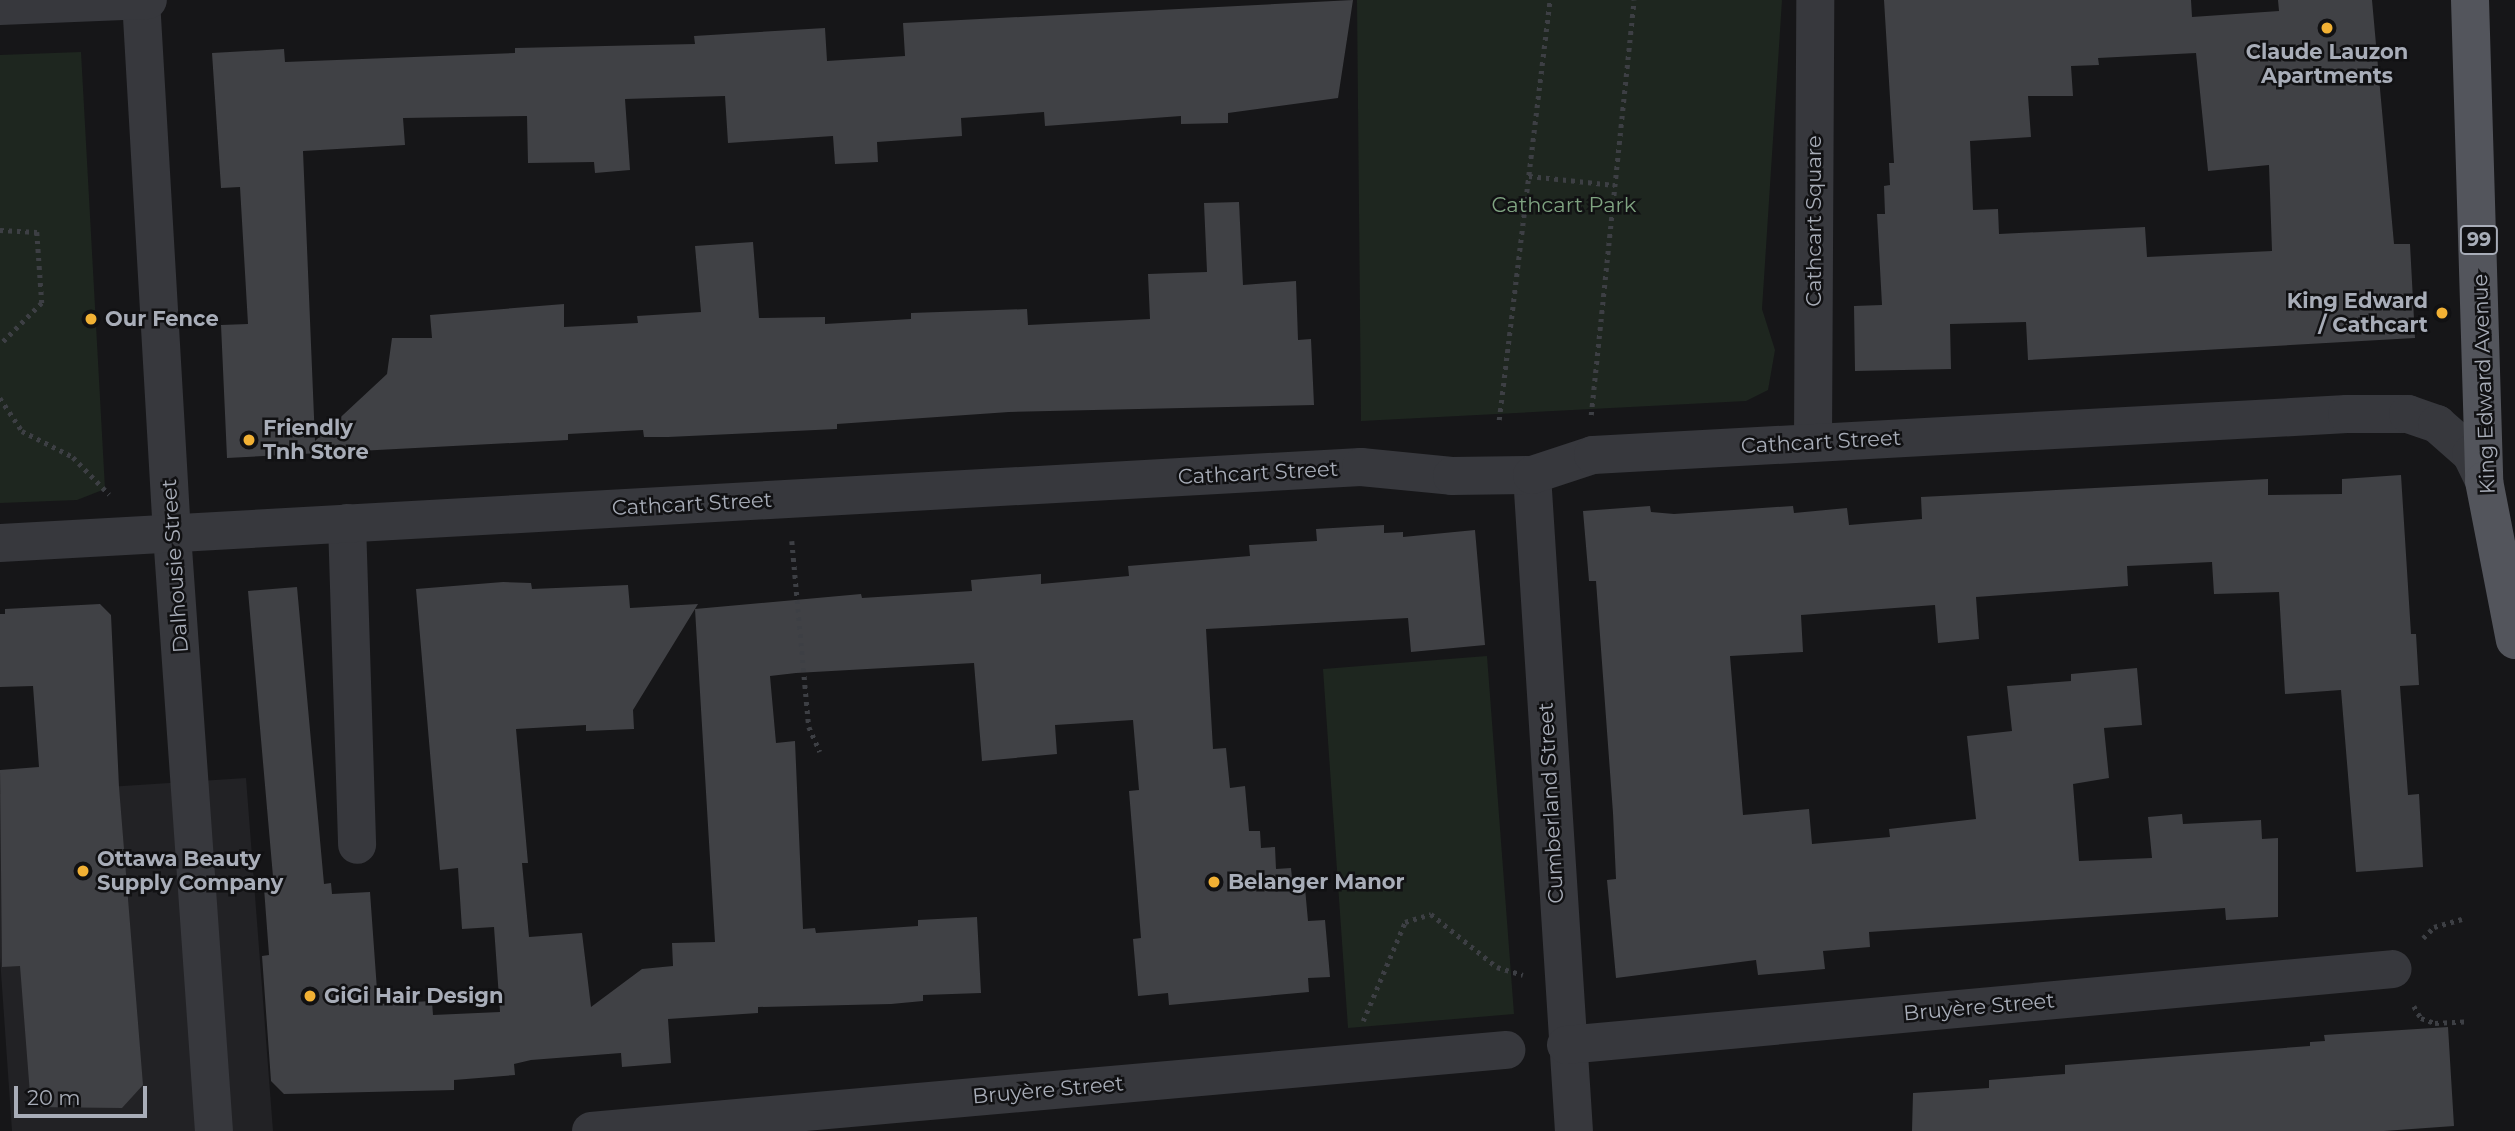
<!DOCTYPE html>
<html>
<head>
<meta charset="utf-8">
<style>
  body { margin:0 }
  #map { position:relative; width:2515px; height:1131px; overflow:hidden; background:#161618; font-family:Montserrat,sans-serif }
  div>[style] { position:absolute }
  .built>* { inset:0; background:#222225 }
  .green>* { inset:0; background:#1e261f }
  .building>* { inset:0; background:#404145 }
  .path>* { height:4.5px; margin-top:-2.25px; transform-origin:0; background:repeating-linear-gradient(90deg,#3d3f44 0 3.5px,transparent 0 8.5px) }
  .minor>* { height:38px; margin:-19px; padding:0 19px; transform-origin:19px; border-radius:19px; background:#37383d }
  .major>* { height:38px; margin:-19px; padding:0 19px; transform-origin:19px; border-radius:19px; background:#53555c }
  .dots>* { width:19px; height:19px; translate:-50% -50%; box-sizing:border-box; border:4px solid #111113; border-radius:50% }
  span { translate:-50% -50%; white-space:nowrap; text-align:center; line-height:1.15; -webkit-text-stroke:5px #111113; paint-order:stroke }
  .shield-label span { padding:2px 5px; background:#111113; border:2px solid; border-radius:5px; -webkit-text-stroke-width:0 }
  .shield-label { font-size:19px; color:#a8adb8; font-weight:700 }
  .poi-label { font-size:21px; color:#a8adb8; font-weight:700 }
  .right { translate:-100% -50%; text-align:right }
  .left { translate:0 -50%; text-align:left }
  .park-label { font-size:21px; color:#7fa381 }
  .street-label { font-size:21px; color:#a8adb8 }
  .scale { position:absolute; left:14px; top:1086px; width:133px; height:32px; box-sizing:border-box; border:4px solid #a8adb8; border-top:0; padding-left:9px; font-size:21px; line-height:24px; white-space:nowrap; color:#a8adb8; -webkit-text-stroke:5px #111113; paint-order:stroke }
</style>
</head>
<body>
<div id="map">
  <div class="built">
    <i style="clip-path:polygon(246px 778px,273px 1131px,12px 1131px,0 958px,0 794px)"></i>
  </div>
  <div class="green">
    <i style="clip-path:polygon(1357px 0,1782px 0,1762px 309px,1775px 350px,1768px 390px,1746px 401px,1361px 421px)"></i>
    <i style="clip-path:polygon(81px 52px,105px 489px,77px 500px,0 503px,0 55px)"></i>
    <i style="clip-path:polygon(1487px 656px,1514px 1014px,1348px 1028px,1323px 669px)"></i>
  </div>
  <div class="building">
    <i style="clip-path:polygon(1353px 0,1338px 98px,1228px 113px,1228px 123px,1181px 124px,1181px 116px,1045px 126px,1044px 112px,961px 118px,962px 136px,877px 142px,878px 162px,835px 164px,833px 136px,728px 143px,725px 96px,625px 99px,630px 170px,595px 173px,594px 162px,528px 163px,527px 116px,403px 118px,405px 145px,303px 151px,315px 441px,387px 374px,392px 338px,432px 338px,430px 315px,564px 304px,564px 327px,638px 323px,637px 316px,701px 312px,695px 246px,753px 242px,759px 318px,825px 317px,825px 324px,911px 319px,911px 313px,1027px 309px,1028px 325px,1150px 319px,1148px 274px,1207px 272px,1204px 203px,1239px 202px,1243px 285px,1296px 281px,1298px 340px,1311px 339px,1314px 405px,1009px 412px,837px 424px,837px 429px,668px 437px,644px 437px,643px 430px,568px 434px,568px 440px,227px 458px,221px 325px,248px 324px,240px 187px,221px 188px,212px 53px,284px 49px,285px 62px,515px 53px,515px 48px,695px 44px,694px 36px,825px 28px,827px 61px,905px 56px,903px 23px)"></i>
    <i style="clip-path:polygon(evenodd,1884px 0,2191px 0,2192px 17px,2279px 11px,2278px 0,2372px 0,2394px 244px,2410px 244px,2415px 338px,2028px 360px,2026px 322px,1950px 324px,1951px 369px,1855px 371px,1854px 306px,1882px 305px,1877px 214px,1885px 214px,1884px 186px,1890px 185px,1889px 163px,1894px 163px,1884px 0,2196px 53px,2208px 171px,2269px 165px,2272px 251px,2147px 257px,2145px 227px,1999px 234px,1998px 209px,1973px 210px,1970px 141px,2031px 137px,2028px 96px,2073px 96px,2071px 66px,2099px 65px,2098px 58px,2196px 53px)"></i>
    <i style="clip-path:polygon(2401px 475px,2411px 634px,2416px 634px,2419px 685px,2400px 686px,2408px 795px,2419px 794px,2423px 867px,2356px 872px,2341px 690px,2285px 694px,2279px 592px,2214px 594px,2212px 562px,2127px 566px,2128px 586px,1976px 597px,1979px 639px,1938px 643px,1935px 605px,1801px 615px,1803px 652px,1730px 656px,1743px 815px,1809px 809px,1812px 844px,1890px 837px,1889px 829px,1976px 819px,1967px 736px,2012px 731px,2007px 686px,2071px 681px,2071px 674px,2137px 668px,2142px 725px,2104px 728px,2109px 778px,2073px 784px,2079px 861px,2152px 858px,2148px 817px,2182px 814px,2183px 824px,2261px 820px,2262px 839px,2278px 838px,2278px 917px,2226px 920px,2225px 908px,1869px 932px,1870px 947px,1823px 951px,1825px 969px,1758px 975px,1756px 960px,1616px 978px,1607px 880px,1616px 879px,1613px 813px,1596px 581px,1589px 581px,1583px 511px,1650px 506px,1651px 512px,1674px 514px,1793px 506px,1794px 513px,1847px 508px,1849px 525px,1922px 519px,1921px 497px,2268px 479px,2268px 495px,2342px 494px,2342px 479px)"></i>
    <i style="clip-path:polygon(1384px 525px,1384px 533px,1403px 532px,1403px 537px,1475px 530px,1485px 645px,1411px 652px,1408px 618px,1206px 629px,1213px 749px,1226px 748px,1230px 788px,1245px 786px,1249px 831px,1260px 831px,1261px 848px,1275px 847px,1276px 869px,1291px 868px,1293px 889px,1305px 888px,1308px 921px,1325px 920px,1330px 977px,1308px 978px,1309px 992px,1169px 1005px,1168px 993px,1138px 996px,1133px 939px,1141px 938px,1129px 791px,1139px 790px,1133px 720px,1055px 725px,1057px 754px,982px 761px,974px 663px,796px 673px,770px 676px,776px 743px,795px 741px,803px 929px,815px 928px,816px 933px,918px 926px,918px 920px,977px 917px,981px 993px,923px 995px,923px 1001px,891px 1004px,758px 1007px,758px 1013px,668px 1019px,671px 1063px,622px 1067px,621px 1053px,531px 1060px,514px 1064px,515px 1075px,454px 1080px,454px 1090px,284px 1094px,271px 1081px,262px 956px,269px 955px,264px 888px,274px 888px,248px 591px,297px 587px,324px 884px,331px 883px,332px 894px,370px 892px,378px 1004px,432px 1001px,433px 1015px,500px 1012px,494px 927px,462px 929px,458px 868px,440px 870px,416px 589px,503px 582px,531px 583px,532px 589px,628px 585px,630px 608px,698px 604px,633px 710px,634px 729px,586px 731px,586px 725px,516px 729px,528px 863px,522px 863px,529px 937px,582px 933px,591px 1007px,642px 969px,673px 966px,672px 943px,715px 942px,695px 609px,861px 594px,862px 598px,972px 591px,971px 580px,1041px 574px,1041px 584px,1129px 576px,1128px 566px,1250px 556px,1249px 545px,1317px 541px,1316px 529px)"></i>
    <i style="clip-path:polygon(100px 604px,111px 615px,119px 787px,143px 1085px,122px 1108px,31px 1107px,20px 966px,2px 967px,0 770px,39px 767px,33px 686px,0 687px,0 614px,5px 614px,5px 609px)"></i>
    <i style="clip-path:polygon(2448px 1027px,2454px 1126px,2384px 1131px,1912px 1131px,1913px 1093px,1989px 1088px,1989px 1080px,2065px 1074px,2065px 1065px,2310px 1046px,2310px 1042px,2325px 1041px,2324px 1035px)"></i>
  </div>
  <div class="path">
    <i style="left:1529px;top:176px;width:86px;rotate:6deg"></i>
    <i style="left:0;top:230px;width:37px;rotate:3deg"></i>
    <i style="left:37px;top:232px;width:71px;rotate:86deg"></i>
    <i style="left:42px;top:303px;width:59px;rotate:135deg"></i>
    <i style="left:0;top:398px;width:40px;rotate:56deg"></i>
    <i style="left:22px;top:431px;width:57px;rotate:27deg"></i>
    <i style="left:73px;top:457px;width:52px;rotate:45.8deg"></i>
    <i style="left:1591px;top:415px;width:417px;rotate:-84.1deg"></i>
    <i style="left:1499px;top:420px;width:423px;rotate:-83.1deg"></i>
    <i style="left:792px;top:541px;width:187px;rotate:84.8deg"></i>
    <i style="left:809px;top:727px;width:27px;rotate:66deg"></i>
    <i style="left:2423px;top:938px;width:16px;rotate:-45deg"></i>
    <i style="left:2434px;top:927px;width:29px;rotate:-16deg"></i>
    <i style="left:2414px;top:1006px;width:14px;rotate:60deg"></i>
    <i style="left:2421px;top:1018px;width:15px;rotate:20deg"></i>
    <i style="left:2435px;top:1023px;width:34px;rotate:-3deg"></i>
    <i style="left:1363px;top:1021px;width:108px;rotate:-67deg"></i>
    <i style="left:1405px;top:922px;width:27px;rotate:-17deg"></i>
    <i style="left:1431px;top:914px;width:85px;rotate:38.8deg"></i>
    <i style="left:1497px;top:967px;width:27px;rotate:17deg"></i>
  </div>
  <div class="minor">
    <i style="left:141px;top:0;width:535px;rotate:86.68deg"></i>
    <i style="left:172px;top:534px;width:598px;rotate:85.98deg"></i>
    <i style="left:0;top:6px;width:148px;rotate:-2.3deg"></i>
    <i style="left:1813px;top:442px;width:442px;rotate:-89.7deg"></i>
    <i style="left:1532px;top:475px;width:657px;rotate:86.34deg"></i>
    <i style="left:347px;top:523px;width:322px;rotate:88.2deg"></i>
    <i style="left:0;top:543px;width:1363px;rotate:-3.2deg"></i>
    <i style="left:1361px;top:467px;width:91px;rotate:5.6deg"></i>
    <i style="left:1452px;top:476px;width:80px;rotate:-0.7deg"></i>
    <i style="left:1532px;top:475px;width:64px;rotate:-18.2deg"></i>
    <i style="left:1593px;top:455px;width:755px;rotate:-3.11deg"></i>
    <i style="left:2347px;top:414px;width:61px"></i>
    <i style="left:2408px;top:414px;width:31px;rotate:19deg"></i>
    <i style="left:2437px;top:424px;width:45px;rotate:41.4deg"></i>
    <i style="left:2471px;top:454px;width:30px;rotate:64deg"></i>
    <i style="left:1566px;top:1045px;width:830px;rotate:-5.25deg"></i>
    <i style="left:591px;top:1131px;width:919px;rotate:-5.06deg"></i>
  </div>
  <div class="major">
    <i style="left:2470px;top:0;width:481px;rotate:88.3deg"></i>
    <i style="left:2484px;top:481px;width:162px;rotate:79deg"></i>
  </div>
  <div class="dots">
    <i style="left:2327px;top:28px;background:#f2b134"></i>
    <i style="left:2442px;top:313px;background:#f2b134"></i>
    <i style="left:91px;top:319px;background:#f2b134"></i>
    <i style="left:249px;top:440px;background:#f2b134"></i>
    <i style="left:83px;top:871px;background:#f2b134"></i>
    <i style="left:1214px;top:882px;background:#f2b134"></i>
    <i style="left:310px;top:996px;background:#f2b134"></i>
  </div>
  <div class="shield-label">
    <span style="left:2479px;top:240px">99</span>
  </div>
  <div class="poi-label">
    <span style="left:2327px;top:64px">Claude Lauzon<br>Apartments</span>
    <span class="right" style="left:2428px;top:313px">King Edward<br>/ Cathcart</span>
    <span class="left" style="left:105px;top:319px">Our Fence</span>
    <span class="left" style="left:263px;top:440px">Friendly<br>Tnh Store</span>
    <span class="left" style="left:97px;top:871px">Ottawa Beauty<br>Supply Company</span>
    <span class="left" style="left:1228px;top:882px">Belanger Manor</span>
    <span class="left" style="left:324px;top:996px">GiGi Hair Design</span>
  </div>
  <div class="park-label">
    <span style="left:1564px;top:205px">Cathcart Park</span>
  </div>
  <div class="street-label">
    <span style="left:1814px;top:221px;rotate:-90deg">Cathcart Square</span>
    <span style="left:2484px;top:384px;rotate:-92deg">King Edward Avenue</span>
    <span style="left:1821px;top:442px;rotate:-3deg">Cathcart Street</span>
    <span style="left:1258px;top:473px;rotate:-3deg">Cathcart Street</span>
    <span style="left:692px;top:504px;rotate:-3deg">Cathcart Street</span>
    <span style="left:175px;top:566px;rotate:-94deg">Dalhousie Street</span>
    <span style="left:1551px;top:803px;rotate:-93deg">Cumberland Street</span>
    <span style="left:1979px;top:1007px;rotate:-5deg">Bruyère Street</span>
    <span style="left:1048px;top:1090px;rotate:-5deg">Bruyère Street</span>
  </div>
  <div class="scale">20 m</div>
</div>
</body>
</html>
